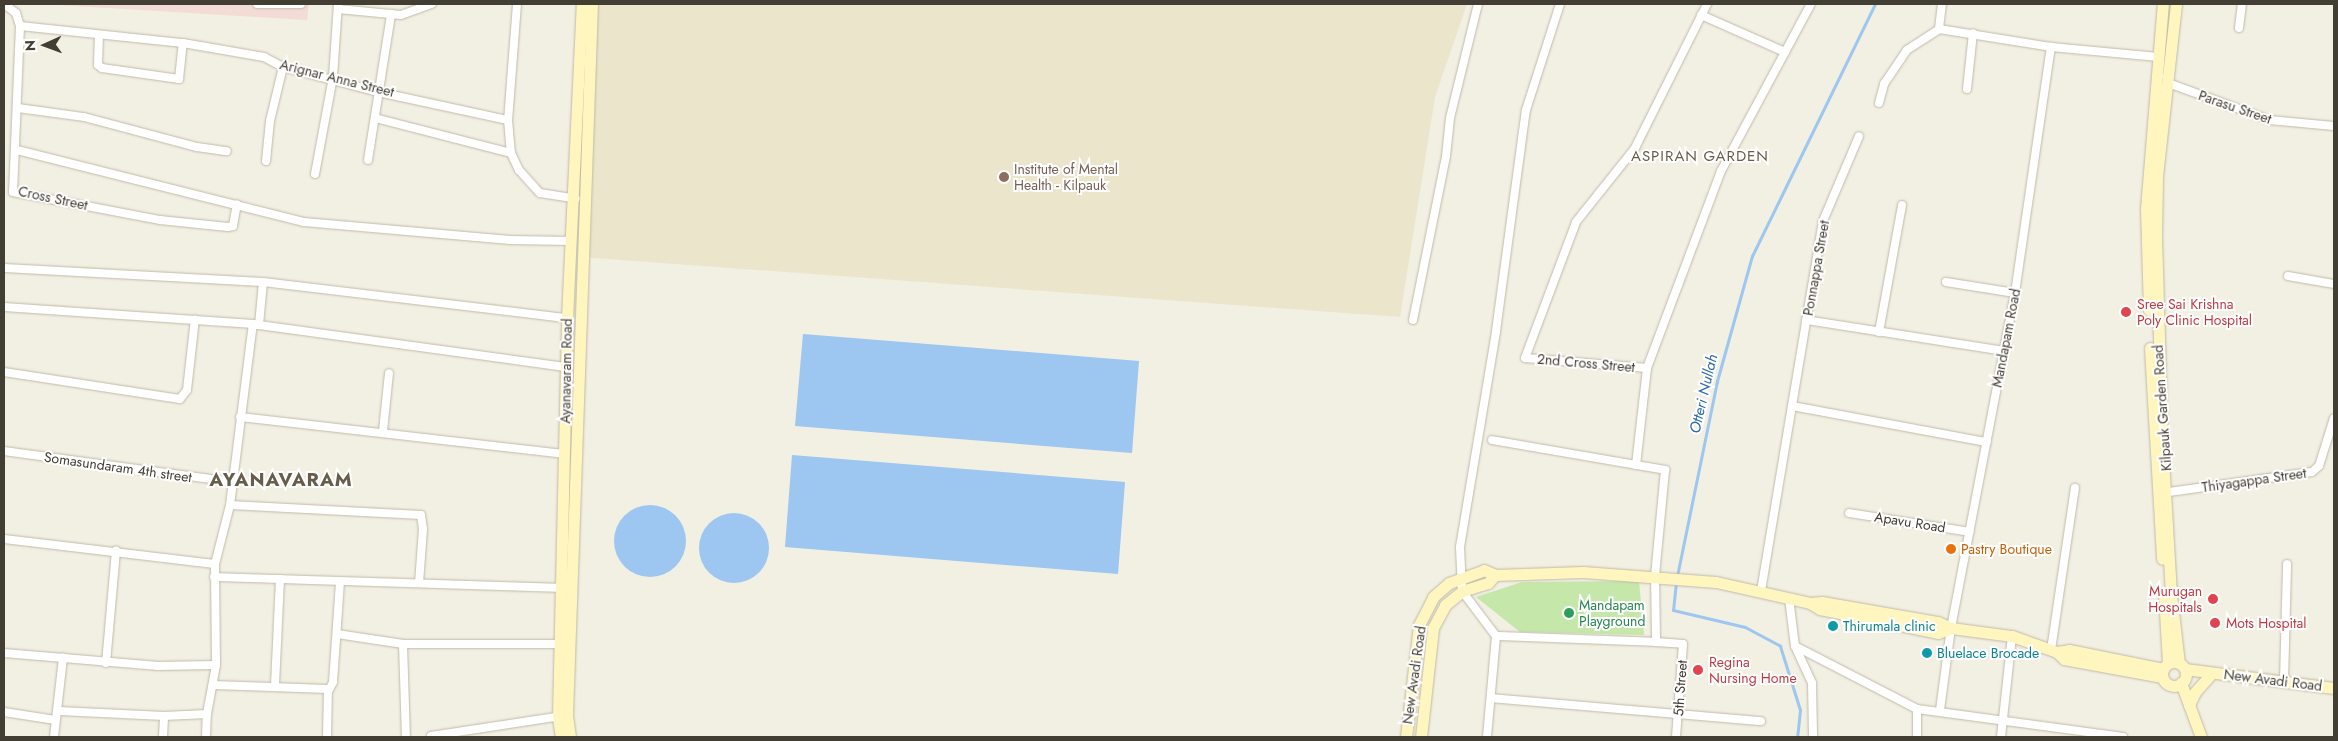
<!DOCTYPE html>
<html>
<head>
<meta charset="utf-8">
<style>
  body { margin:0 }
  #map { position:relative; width:2338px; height:741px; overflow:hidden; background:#f2efe3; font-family:Jost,sans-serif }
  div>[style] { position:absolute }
  .education>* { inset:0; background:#ebe5cc }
  .medical>* { inset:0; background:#f3dcd5 }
  .green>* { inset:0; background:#c5e7aa }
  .water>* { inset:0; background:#9dc6f0 }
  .round { border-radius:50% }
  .stream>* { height:3px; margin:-1.5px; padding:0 1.5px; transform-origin:1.5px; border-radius:1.5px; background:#9dc6f0 }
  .roads { filter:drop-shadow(0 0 1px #c0baa8) drop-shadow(0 0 1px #c0baa8) }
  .street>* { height:8px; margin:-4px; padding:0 4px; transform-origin:4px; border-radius:4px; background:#fff }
  .secondary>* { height:11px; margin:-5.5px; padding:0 5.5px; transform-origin:5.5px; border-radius:5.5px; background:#fff6bf }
  .secondary>.ring { margin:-5.5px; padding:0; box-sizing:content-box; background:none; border:11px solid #fff6bf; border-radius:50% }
  .dots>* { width:14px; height:14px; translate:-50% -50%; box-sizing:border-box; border:2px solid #fff; border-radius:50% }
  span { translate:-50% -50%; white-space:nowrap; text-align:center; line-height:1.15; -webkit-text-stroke:4px #fff; paint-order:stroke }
  .street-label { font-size:14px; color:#433e33 }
  .education-label { font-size:14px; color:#785e54 }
  .left { translate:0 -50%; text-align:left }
  .health-label { font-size:14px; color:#be3a42 }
  .right { translate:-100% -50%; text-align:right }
  .food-label { font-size:14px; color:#c56008 }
  .leisure-label { font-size:14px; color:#27864d }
  .culture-label { font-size:14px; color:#0d838f }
  .neighbourhood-label { font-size:15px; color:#665e4a; letter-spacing:1px }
  .water-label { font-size:15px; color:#2c6aaf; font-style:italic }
  .district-label { font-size:19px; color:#665e4a; font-weight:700; letter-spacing:1px }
  .frame { position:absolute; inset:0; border:5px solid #433e33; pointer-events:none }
  .north { position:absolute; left:20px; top:20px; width:50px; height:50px; -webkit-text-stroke:4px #fff; paint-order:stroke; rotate:268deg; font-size:14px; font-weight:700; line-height:20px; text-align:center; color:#433e33 }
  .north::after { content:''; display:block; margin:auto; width:18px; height:22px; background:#433e33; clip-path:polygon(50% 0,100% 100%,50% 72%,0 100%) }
</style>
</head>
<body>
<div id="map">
  <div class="education">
    <i style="clip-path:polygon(594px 4px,1467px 4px,1435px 97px,1400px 317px,580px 257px)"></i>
  </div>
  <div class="medical">
    <i style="clip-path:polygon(42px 4px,309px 4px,307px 20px)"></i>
  </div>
  <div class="green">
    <i style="clip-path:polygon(1639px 581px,1644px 635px,1520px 632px,1476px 597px,1522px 582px)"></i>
  </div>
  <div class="water">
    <i style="clip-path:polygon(803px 334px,1139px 361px,1132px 453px,795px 426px)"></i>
    <i style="clip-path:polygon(792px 455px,1125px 482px,1118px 574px,785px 547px)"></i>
    <i class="round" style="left:614px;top:505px;width:72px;height:72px"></i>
    <i class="round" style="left:699px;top:513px;width:70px;height:70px"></i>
  </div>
  <div class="stream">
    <i style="left:1677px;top:576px;width:199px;rotate:-78.4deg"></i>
    <i style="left:1717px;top:381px;width:130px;rotate:-74.4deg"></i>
    <i style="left:1752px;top:256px;width:280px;rotate:-64deg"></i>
    <i style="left:1676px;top:582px;width:28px;rotate:96deg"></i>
    <i style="left:1673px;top:610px;width:74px;rotate:13.3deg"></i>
    <i style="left:1745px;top:627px;width:40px;rotate:28deg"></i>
    <i style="left:1780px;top:646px;width:67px;rotate:72.6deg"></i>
    <i style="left:1800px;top:710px;width:27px;rotate:96deg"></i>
  </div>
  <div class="roads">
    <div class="street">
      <i style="left:4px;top:4px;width:15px;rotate:37deg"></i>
      <i style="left:16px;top:13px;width:14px;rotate:73deg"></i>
      <i style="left:20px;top:26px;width:166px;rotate:92.4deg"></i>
      <i style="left:13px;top:192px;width:150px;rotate:10.8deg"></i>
      <i style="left:160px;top:220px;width:68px;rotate:5.9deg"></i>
      <i style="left:228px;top:227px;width:5px;rotate:-11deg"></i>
      <i style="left:233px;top:226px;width:22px;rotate:-80deg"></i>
      <i style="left:257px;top:4px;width:44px"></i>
      <i style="left:517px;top:4px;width:116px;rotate:94.4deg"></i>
      <i style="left:508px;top:120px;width:33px;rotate:85deg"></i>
      <i style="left:511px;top:153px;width:19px;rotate:65deg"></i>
      <i style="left:519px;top:170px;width:31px;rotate:48deg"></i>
      <i style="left:540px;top:193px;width:36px;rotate:9deg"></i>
      <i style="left:1942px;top:4px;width:25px;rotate:97deg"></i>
      <i style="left:1939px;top:29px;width:113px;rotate:9.1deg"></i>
      <i style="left:2051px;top:47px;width:108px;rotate:5.3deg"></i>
      <i style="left:338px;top:9px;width:63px;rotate:5.4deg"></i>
      <i style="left:401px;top:15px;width:33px;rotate:-20deg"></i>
      <i style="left:1701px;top:15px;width:92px;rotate:23.8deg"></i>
      <i style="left:20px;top:26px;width:164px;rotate:6deg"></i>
      <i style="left:183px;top:43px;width:82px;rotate:9.8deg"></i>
      <i style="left:264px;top:57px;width:21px;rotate:28deg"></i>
      <i style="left:283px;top:67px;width:98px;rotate:14.7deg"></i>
      <i style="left:378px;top:92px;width:133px;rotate:12.2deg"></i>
      <i style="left:2239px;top:28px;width:24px;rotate:-83deg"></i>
      <i style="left:99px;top:35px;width:30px;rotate:92deg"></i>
      <i style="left:98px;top:65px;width:5px;rotate:37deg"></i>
      <i style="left:102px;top:68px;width:78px;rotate:8.1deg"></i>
      <i style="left:179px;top:79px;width:36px;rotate:-84deg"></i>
      <i style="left:2168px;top:83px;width:108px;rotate:20.1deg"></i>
      <i style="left:2269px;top:120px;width:65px;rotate:5.3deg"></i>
      <i style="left:1967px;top:89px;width:56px;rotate:-83.9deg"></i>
      <i style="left:1879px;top:103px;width:20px;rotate:-75deg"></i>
      <i style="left:1884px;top:84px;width:41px;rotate:-55.9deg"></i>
      <i style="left:1907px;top:50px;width:38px;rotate:-33deg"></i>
      <i style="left:18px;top:108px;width:67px;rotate:7.8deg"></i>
      <i style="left:84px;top:117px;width:117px;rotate:14.9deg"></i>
      <i style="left:197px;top:147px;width:30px;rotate:8deg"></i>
      <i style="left:375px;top:118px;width:140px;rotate:14.4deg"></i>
      <i style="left:17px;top:150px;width:296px;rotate:14.1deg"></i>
      <i style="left:304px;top:222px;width:207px;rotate:5deg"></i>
      <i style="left:510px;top:240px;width:61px;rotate:0.9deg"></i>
      <i style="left:368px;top:160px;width:148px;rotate:-81deg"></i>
      <i style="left:266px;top:161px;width:40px;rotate:-84.3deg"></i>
      <i style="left:270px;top:121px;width:56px;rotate:-76.5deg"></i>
      <i style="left:315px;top:174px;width:99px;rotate:-79.5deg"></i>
      <i style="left:333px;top:77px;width:73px;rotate:-86.1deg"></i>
      <i style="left:4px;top:268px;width:259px;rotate:3.1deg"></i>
      <i style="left:263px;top:282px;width:306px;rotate:6.8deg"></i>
      <i style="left:2288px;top:276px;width:47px;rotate:9.9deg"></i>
      <i style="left:1946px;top:282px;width:70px;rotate:9.1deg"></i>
      <i style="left:4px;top:307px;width:250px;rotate:3.9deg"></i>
      <i style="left:1413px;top:320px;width:167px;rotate:-78.6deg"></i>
      <i style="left:1446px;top:156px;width:38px;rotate:-84deg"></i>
      <i style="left:1450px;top:118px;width:117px;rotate:-76.2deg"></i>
      <i style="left:1806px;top:320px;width:200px;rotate:8.9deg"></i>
      <i style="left:259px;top:325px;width:311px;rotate:7.8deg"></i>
      <i style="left:1879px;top:332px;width:129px;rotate:-79.7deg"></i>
      <i style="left:1647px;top:368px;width:122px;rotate:-175.3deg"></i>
      <i style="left:1525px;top:358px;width:145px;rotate:-69.4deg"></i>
      <i style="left:1576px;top:222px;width:95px;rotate:-51.4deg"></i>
      <i style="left:1635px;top:148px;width:161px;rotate:-63.4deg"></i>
      <i style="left:4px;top:372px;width:178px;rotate:8.7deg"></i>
      <i style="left:180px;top:399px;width:11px;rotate:-52deg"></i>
      <i style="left:187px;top:390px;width:71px;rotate:-83.6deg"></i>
      <i style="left:1792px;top:406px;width:198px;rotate:10.5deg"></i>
      <i style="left:240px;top:417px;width:326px;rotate:6.5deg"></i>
      <i style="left:383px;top:431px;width:58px;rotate:-84.1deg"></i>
      <i style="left:1492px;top:440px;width:176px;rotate:9.8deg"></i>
      <i style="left:1665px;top:470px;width:105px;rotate:95.4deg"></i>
      <i style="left:1655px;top:575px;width:67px;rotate:89.1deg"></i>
      <i style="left:1656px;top:642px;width:27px;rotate:4deg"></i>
      <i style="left:1683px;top:644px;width:93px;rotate:94.3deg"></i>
      <i style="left:4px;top:451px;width:231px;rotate:7.7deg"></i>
      <i style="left:1636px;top:465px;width:98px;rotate:-83.5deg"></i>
      <i style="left:1647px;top:368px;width:210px;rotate:-69.4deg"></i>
      <i style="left:1721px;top:171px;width:190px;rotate:-61.7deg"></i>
      <i style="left:2162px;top:493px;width:151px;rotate:-8deg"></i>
      <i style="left:2312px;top:472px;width:9px;rotate:-41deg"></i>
      <i style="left:2319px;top:466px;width:50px;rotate:-72.6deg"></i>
      <i style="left:230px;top:505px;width:191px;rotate:3deg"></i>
      <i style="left:421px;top:515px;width:14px;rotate:82deg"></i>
      <i style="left:423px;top:529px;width:54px;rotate:94.2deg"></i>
      <i style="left:1849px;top:513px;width:122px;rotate:8.9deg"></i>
      <i style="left:4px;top:539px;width:212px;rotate:6.8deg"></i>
      <i style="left:214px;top:577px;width:346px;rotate:1.8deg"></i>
      <i style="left:1761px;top:591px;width:375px;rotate:-80.5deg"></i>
      <i style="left:1823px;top:221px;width:92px;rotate:-67deg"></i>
      <i style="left:1789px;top:598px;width:48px;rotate:82.9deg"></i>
      <i style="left:1795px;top:646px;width:41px;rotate:65.3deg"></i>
      <i style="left:1812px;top:683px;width:54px;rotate:88.9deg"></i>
      <i style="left:337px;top:634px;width:67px;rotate:8.6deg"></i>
      <i style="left:403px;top:644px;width:157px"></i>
      <i style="left:1496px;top:636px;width:160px;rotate:2.1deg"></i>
      <i style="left:403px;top:644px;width:93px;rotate:88.2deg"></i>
      <i style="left:1795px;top:646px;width:137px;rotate:27.3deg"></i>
      <i style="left:1917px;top:709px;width:208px;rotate:7.7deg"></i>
      <i style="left:2051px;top:650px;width:164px;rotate:-81.6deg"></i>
      <i style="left:4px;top:653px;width:155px;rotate:4.8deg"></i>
      <i style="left:158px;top:666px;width:58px;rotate:-1deg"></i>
      <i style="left:106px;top:663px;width:113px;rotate:-84.9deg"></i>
      <i style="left:2284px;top:681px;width:117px;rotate:-88.5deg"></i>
      <i style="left:214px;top:685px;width:114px;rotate:2deg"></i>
      <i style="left:328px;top:689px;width:48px;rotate:91.2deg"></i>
      <i style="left:275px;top:685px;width:106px;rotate:-87.3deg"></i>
      <i style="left:329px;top:690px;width:9px;rotate:-63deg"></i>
      <i style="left:333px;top:682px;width:100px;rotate:-86deg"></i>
      <i style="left:1491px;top:698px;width:271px;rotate:4.9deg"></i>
      <i style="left:1940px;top:710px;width:83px;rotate:-82.4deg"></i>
      <i style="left:1951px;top:628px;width:341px;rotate:-79.2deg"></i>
      <i style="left:2015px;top:293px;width:249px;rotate:-81.7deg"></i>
      <i style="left:59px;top:711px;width:105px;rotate:2.7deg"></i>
      <i style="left:164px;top:716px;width:43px;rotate:-2.7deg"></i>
      <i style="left:207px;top:714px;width:50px;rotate:-79.6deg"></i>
      <i style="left:216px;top:665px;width:101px;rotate:-90.6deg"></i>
      <i style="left:215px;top:564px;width:61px;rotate:-75.7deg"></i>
      <i style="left:230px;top:505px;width:182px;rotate:-82.8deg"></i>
      <i style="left:253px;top:324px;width:6px;rotate:9deg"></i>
      <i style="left:259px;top:325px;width:43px;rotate:-84.7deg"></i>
      <i style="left:4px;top:712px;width:52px;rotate:8.9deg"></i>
      <i style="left:431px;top:736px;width:133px;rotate:-8.7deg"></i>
      <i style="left:54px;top:737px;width:80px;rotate:-83.5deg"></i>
      <i style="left:163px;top:737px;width:21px;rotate:-87deg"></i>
      <i style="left:206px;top:737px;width:23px;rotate:-88deg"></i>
      <i style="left:1487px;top:737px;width:101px;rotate:-84.9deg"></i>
      <i style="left:1496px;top:636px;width:56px;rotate:-127.1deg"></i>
      <i style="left:1462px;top:591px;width:44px;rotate:-92.6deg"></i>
      <i style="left:1460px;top:547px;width:219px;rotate:-80.5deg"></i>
      <i style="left:1496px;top:331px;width:223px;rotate:-82.3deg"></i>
      <i style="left:1526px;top:110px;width:111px;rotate:-72.2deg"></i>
      <i style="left:1917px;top:737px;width:28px;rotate:-90deg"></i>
      <i style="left:2001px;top:737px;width:102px;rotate:-83.8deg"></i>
    </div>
    <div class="secondary">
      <i style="left:2176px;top:4px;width:173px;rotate:96.3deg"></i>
      <i style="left:2157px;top:176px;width:61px;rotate:90.9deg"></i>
      <i style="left:2156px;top:237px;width:205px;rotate:88.3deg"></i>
      <i style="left:2162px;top:442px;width:153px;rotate:86.6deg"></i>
      <i style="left:2171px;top:595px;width:68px;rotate:83.3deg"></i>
      <i style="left:2149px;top:310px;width:101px;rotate:-91.7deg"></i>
      <i style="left:2146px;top:209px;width:206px;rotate:-85.3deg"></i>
      <i style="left:2150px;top:348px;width:211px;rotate:86.7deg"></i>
      <i style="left:2164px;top:595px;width:68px;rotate:86.6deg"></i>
      <i style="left:1810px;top:603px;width:12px;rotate:-5deg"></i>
      <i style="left:1822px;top:602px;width:118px;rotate:9.8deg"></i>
      <i style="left:1938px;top:622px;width:14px;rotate:25deg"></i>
      <i style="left:1951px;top:628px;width:62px;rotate:7.5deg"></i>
      <i style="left:2012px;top:636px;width:48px;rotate:19.6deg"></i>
      <i style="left:2057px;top:652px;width:10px;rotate:45deg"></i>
      <i style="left:2064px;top:659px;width:100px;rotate:10.4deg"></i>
      <i style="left:2057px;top:652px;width:12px;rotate:-9deg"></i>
      <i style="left:2069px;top:650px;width:96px;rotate:11.4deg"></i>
      <i class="ring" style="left:2162px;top:662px;width:13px;height:13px"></i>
      <i style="left:2185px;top:669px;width:150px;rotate:7.3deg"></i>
      <i style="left:2181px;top:683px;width:58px;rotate:69.7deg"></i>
      <i style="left:2189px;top:705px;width:14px;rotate:-65deg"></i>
      <i style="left:2195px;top:692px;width:25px;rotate:-48deg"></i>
      <i style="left:561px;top:737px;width:20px;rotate:-99deg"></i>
      <i style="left:558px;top:717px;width:399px;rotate:-88.7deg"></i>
      <i style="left:567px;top:318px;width:314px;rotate:-87.3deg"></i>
      <i style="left:570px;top:737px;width:22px;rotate:-98deg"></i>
      <i style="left:567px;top:715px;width:711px;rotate:-87.99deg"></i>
      <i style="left:1406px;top:737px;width:113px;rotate:-83.4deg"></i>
      <i style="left:1419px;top:625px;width:31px;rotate:-63deg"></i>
      <i style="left:1433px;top:597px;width:21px;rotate:-41deg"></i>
      <i style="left:1449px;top:583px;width:37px;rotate:-20deg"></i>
      <i style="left:1484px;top:570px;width:12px;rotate:24deg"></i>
      <i style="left:1495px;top:575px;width:88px;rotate:-2deg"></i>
      <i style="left:1583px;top:572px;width:133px;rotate:4.3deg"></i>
      <i style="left:1716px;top:582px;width:96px;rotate:12.6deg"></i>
      <i style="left:1810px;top:603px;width:12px;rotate:31deg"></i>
      <i style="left:1820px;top:609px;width:120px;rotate:11.5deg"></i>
      <i style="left:1938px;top:633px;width:14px;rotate:-21deg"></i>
      <i style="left:1421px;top:737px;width:110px;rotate:-83.7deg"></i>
      <i style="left:1433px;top:628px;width:26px;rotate:-62deg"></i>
      <i style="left:1445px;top:605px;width:22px;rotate:-39deg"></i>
      <i style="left:1462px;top:591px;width:27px;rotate:-17deg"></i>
      <i style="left:1488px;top:583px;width:11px;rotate:-49deg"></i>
    </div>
  </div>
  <div class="dots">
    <i style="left:1004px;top:177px;background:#8d6e63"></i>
    <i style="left:2126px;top:312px;background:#e0444e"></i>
    <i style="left:1951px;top:549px;background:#e8710a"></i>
    <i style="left:2213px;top:599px;background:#e0444e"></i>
    <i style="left:1569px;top:613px;background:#2e9e5b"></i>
    <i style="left:2215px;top:623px;background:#e0444e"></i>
    <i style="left:1833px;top:626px;background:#0f9aa8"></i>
    <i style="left:1927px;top:653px;background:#0f9aa8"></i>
    <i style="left:1698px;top:670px;background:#e0444e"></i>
  </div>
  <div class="street-label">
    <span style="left:337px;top:78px;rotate:14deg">Arignar Anna Street</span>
    <span style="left:2235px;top:107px;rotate:19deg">Parasu Street</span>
    <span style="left:53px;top:198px;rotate:12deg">Cross Street</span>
    <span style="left:1816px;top:268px;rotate:-80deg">Ponnappa Street</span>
    <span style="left:2006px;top:338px;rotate:-79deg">Mandapam Road</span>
    <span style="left:1586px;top:363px;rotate:5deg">2nd Cross Street</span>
    <span style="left:566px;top:371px;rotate:-89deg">Ayanavaram Road</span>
    <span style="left:2162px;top:408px;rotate:-94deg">Kilpauk Garden Road</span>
    <span style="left:118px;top:467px;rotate:8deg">Somasundaram 4th street</span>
    <span style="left:2254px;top:480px;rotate:-8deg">Thiyagappa Street</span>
    <span style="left:1910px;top:522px;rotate:9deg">Apavu Road</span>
    <span style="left:1414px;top:675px;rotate:-82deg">New Avadi Road</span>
    <span style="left:2273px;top:680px;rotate:7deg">New Avadi Road</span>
    <span style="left:1680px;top:688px;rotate:-86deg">5th Street</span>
  </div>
  <div class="education-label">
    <span class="left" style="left:1014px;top:177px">Institute of Mental<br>Health - Kilpauk</span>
  </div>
  <div class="health-label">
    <span class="left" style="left:2137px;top:312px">Sree Sai Krishna<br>Poly Clinic Hospital</span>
    <span class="right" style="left:2202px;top:599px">Murugan<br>Hospitals</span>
    <span class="left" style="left:2226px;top:623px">Mots Hospital</span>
    <span class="left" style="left:1709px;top:670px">Regina<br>Nursing Home</span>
  </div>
  <div class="food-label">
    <span class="left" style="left:1961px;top:549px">Pastry Boutique</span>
  </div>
  <div class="leisure-label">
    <span class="left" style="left:1579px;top:613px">Mandapam<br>Playground</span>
  </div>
  <div class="culture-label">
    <span class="left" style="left:1843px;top:626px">Thirumala clinic</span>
    <span class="left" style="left:1937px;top:653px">Bluelace Brocade</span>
  </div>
  <div class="neighbourhood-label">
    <span style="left:1700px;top:157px">ASPIRAN GARDEN</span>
  </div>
  <div class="water-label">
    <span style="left:1704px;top:394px;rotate:-77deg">Otteri Nullah</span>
  </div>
  <div class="district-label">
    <span style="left:281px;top:480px">AYANAVARAM</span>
  </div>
  <div class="frame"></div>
  <div class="north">N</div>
</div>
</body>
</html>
